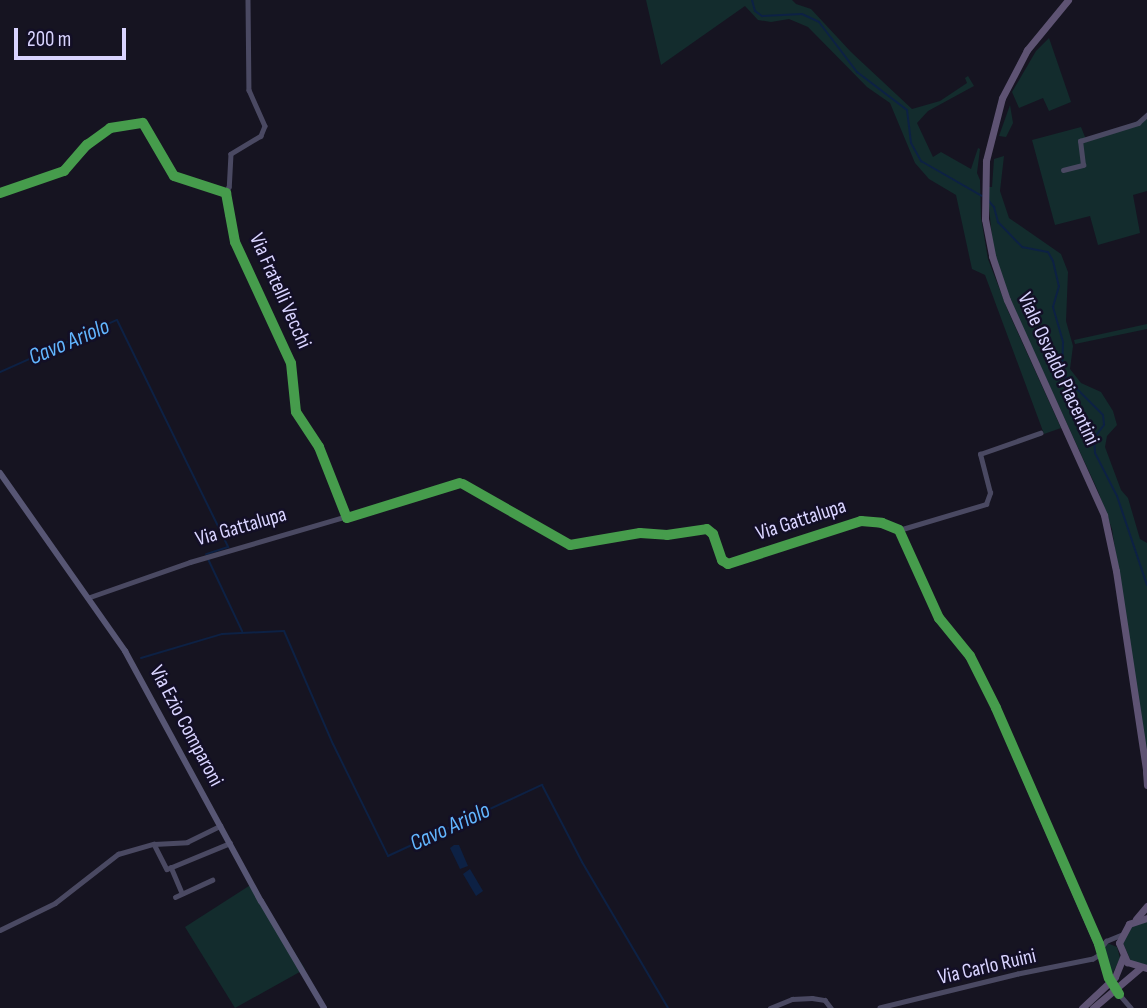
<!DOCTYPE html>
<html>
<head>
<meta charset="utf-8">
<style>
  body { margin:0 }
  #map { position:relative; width:1147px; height:1008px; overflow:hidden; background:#161421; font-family:"Sofia Sans Condensed",sans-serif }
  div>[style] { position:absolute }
  .green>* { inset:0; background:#132c2d }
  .water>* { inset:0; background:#0d2144 }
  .stream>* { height:2px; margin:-1px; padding:0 1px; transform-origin:1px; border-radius:1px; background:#0d2144 }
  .street>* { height:4.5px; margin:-2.25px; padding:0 2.25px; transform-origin:2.25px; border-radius:2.25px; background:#4a4962 }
  .secondary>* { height:6px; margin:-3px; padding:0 3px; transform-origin:3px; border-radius:3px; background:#575674 }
  .primary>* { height:7px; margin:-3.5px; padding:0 3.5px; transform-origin:3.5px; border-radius:3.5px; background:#5e5373 }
  .cycleway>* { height:10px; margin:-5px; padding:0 5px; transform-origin:5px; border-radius:5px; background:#469c4c }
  span { translate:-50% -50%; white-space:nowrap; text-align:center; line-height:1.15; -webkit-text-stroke:5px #130f26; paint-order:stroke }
  .street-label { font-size:21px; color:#d9d4ff }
  .water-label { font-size:23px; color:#62b6ff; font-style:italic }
  .scale { position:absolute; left:14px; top:28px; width:112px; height:32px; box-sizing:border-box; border:4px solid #d9d4ff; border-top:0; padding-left:9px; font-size:21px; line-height:24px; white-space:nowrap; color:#d9d4ff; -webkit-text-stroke:5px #130f26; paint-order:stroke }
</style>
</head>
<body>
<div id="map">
  <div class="green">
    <i style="clip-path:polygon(646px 0,792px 0,796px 4px,811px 9px,851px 52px,912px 109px,940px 101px,967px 83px,965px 78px,968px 76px,974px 86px,928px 111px,917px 123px,933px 157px,941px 152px,971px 169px,978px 148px,980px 149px,977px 173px,980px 180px,981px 218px,988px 259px,1008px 311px,1061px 428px,1044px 434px,985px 275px,972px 269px,956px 195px,929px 179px,915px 163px,890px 103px,867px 87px,808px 27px,789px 19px,771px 22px,758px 20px,745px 6px,661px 65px)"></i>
    <i style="clip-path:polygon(1049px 38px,1071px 102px,1049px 111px,1043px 98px,1019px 108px,1012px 92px,1036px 51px)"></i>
    <i style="clip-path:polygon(1010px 105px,1013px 123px,1006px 137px,999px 136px)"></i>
    <i style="clip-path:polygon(1147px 119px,1147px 191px,1133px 195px,1140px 233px,1098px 245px,1090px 216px,1055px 225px,1032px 140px,1081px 127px,1087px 142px)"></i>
    <i style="clip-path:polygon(1004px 156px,1000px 191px,1009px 218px,1061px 254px,1068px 272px,1066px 321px,1073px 346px,1070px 369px,1081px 383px,1101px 392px,1113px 411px,1117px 425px,1107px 436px,1105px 447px,1121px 490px,1128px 498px,1140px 539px,1147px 543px,1147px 763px,1112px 529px,1098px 491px,1003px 285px,993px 247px,987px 187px,992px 187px,994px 159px)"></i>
    <i style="clip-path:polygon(1147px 324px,1147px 329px,1075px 344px,1074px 340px)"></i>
    <i style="clip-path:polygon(252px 884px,305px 969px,235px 1008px,185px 927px)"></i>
    <i style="clip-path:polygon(1147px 921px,1147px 965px,1131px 961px,1123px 943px,1131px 926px)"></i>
    <i style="clip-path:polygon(1107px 943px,1117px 947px,1120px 958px,1111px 977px,1102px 949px)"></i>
  </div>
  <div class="water">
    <i style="clip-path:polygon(454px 845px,459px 845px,468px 866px,460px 869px,450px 848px)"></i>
    <i style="clip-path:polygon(470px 869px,483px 891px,476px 896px,463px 874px)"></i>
  </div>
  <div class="stream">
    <i style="left:752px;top:0;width:11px;rotate:75deg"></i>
    <i style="left:755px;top:11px;width:9px;rotate:36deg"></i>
    <i style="left:762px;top:16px;width:40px;rotate:-2.9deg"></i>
    <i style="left:802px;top:14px;width:19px;rotate:25deg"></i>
    <i style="left:819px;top:22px;width:63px;rotate:52.8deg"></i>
    <i style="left:857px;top:72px;width:63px;rotate:37.2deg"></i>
    <i style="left:907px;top:110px;width:33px;rotate:83deg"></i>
    <i style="left:911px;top:143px;width:21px;rotate:61deg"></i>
    <i style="left:921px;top:161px;width:70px;rotate:29.8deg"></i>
    <i style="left:987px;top:199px;width:11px;rotate:49deg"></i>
    <i style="left:994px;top:207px;width:16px;rotate:75deg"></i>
    <i style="left:998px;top:222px;width:35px;rotate:46deg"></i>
    <i style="left:1022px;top:247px;width:26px;rotate:11deg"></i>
    <i style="left:1048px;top:252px;width:10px;rotate:61deg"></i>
    <i style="left:1053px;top:261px;width:26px;rotate:77deg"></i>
    <i style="left:1059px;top:286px;width:22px;rotate:106deg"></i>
    <i style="left:1053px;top:307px;width:37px;rotate:74deg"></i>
    <i style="left:1063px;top:343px;width:26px;rotate:92deg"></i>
    <i style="left:1062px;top:369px;width:10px;rotate:66deg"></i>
    <i style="left:1066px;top:378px;width:52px;rotate:45deg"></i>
    <i style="left:1103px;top:415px;width:10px;rotate:84deg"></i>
    <i style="left:1104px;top:425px;width:16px;rotate:128deg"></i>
    <i style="left:1094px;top:438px;width:15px;rotate:86deg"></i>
    <i style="left:1095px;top:453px;width:48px;rotate:62.9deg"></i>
    <i style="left:1117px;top:496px;width:94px;rotate:71.4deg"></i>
    <i style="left:0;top:372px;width:128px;rotate:-24deg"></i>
    <i style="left:117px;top:320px;width:253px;rotate:63.9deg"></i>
    <i style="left:228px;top:547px;width:23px;rotate:162deg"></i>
    <i style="left:208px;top:559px;width:80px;rotate:64.7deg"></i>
    <i style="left:141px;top:658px;width:84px;rotate:-16.5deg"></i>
    <i style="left:222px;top:634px;width:62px;rotate:-2.8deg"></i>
    <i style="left:284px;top:631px;width:123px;rotate:66.6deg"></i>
    <i style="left:333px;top:744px;width:125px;rotate:63.8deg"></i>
    <i style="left:388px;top:856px;width:170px;rotate:-24.8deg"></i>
    <i style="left:542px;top:785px;width:87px;rotate:62.5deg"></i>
    <i style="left:582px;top:862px;width:169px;rotate:59.5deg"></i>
  </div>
  <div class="street">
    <i style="left:248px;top:0;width:90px;rotate:89.4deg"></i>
    <i style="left:249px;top:90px;width:39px;rotate:66deg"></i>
    <i style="left:265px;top:126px;width:11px;rotate:112deg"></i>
    <i style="left:261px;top:136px;width:35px;rotate:149deg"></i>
    <i style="left:231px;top:154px;width:33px;rotate:93deg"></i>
    <i style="left:229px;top:187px;width:7px;rotate:117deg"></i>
    <i style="left:226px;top:193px;width:22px;rotate:85deg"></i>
    <i style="left:228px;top:215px;width:43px;rotate:73.7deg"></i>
    <i style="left:240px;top:256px;width:119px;rotate:64.5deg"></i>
    <i style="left:291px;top:363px;width:49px;rotate:84.2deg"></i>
    <i style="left:296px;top:412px;width:42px;rotate:56.7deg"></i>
    <i style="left:319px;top:447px;width:76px;rotate:68.5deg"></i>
    <i style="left:1063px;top:170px;width:21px;rotate:-14deg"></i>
    <i style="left:1083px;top:165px;width:24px;rotate:-97deg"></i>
    <i style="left:1080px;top:141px;width:61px;rotate:-17.2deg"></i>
    <i style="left:1138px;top:123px;width:12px;rotate:-42deg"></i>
    <i style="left:0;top:193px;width:68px;rotate:-19deg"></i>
    <i style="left:64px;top:171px;width:53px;rotate:-45.8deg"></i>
    <i style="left:101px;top:133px;width:15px;rotate:-28deg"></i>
    <i style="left:114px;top:126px;width:23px;rotate:-10deg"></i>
    <i style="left:137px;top:122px;width:11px;rotate:27deg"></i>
    <i style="left:147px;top:127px;width:56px;rotate:61.1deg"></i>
    <i style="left:174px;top:176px;width:55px;rotate:18.1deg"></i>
    <i style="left:899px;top:530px;width:91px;rotate:-16.6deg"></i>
    <i style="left:986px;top:504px;width:12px;rotate:-70deg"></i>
    <i style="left:990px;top:493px;width:40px;rotate:-104.4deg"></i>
    <i style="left:980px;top:454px;width:64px;rotate:-19.3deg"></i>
    <i style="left:90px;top:597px;width:106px;rotate:-19.3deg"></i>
    <i style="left:190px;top:562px;width:281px;rotate:-16.3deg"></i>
    <i style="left:460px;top:483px;width:126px;rotate:29.4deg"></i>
    <i style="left:570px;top:545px;width:71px;rotate:-9.7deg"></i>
    <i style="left:640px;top:533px;width:27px;rotate:4deg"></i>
    <i style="left:667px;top:535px;width:40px;rotate:-8.5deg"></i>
    <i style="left:707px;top:529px;width:8px;rotate:40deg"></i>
    <i style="left:713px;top:534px;width:28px;rotate:71deg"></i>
    <i style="left:722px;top:560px;width:7px;rotate:34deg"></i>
    <i style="left:728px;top:564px;width:140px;rotate:-17.9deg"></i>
    <i style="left:861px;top:521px;width:33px;rotate:11deg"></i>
    <i style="left:893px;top:527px;width:9px;rotate:32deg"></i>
    <i style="left:901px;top:532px;width:13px;rotate:63deg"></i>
    <i style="left:907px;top:544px;width:81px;rotate:66.6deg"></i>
    <i style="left:939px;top:618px;width:45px;rotate:49.5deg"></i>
    <i style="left:968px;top:652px;width:24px;rotate:62deg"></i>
    <i style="left:979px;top:673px;width:306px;rotate:66.5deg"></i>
    <i style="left:1101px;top:954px;width:9px;rotate:148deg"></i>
    <i style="left:1093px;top:959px;width:76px;rotate:168.7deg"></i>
    <i style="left:1018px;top:974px;width:142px;rotate:166.2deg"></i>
    <i style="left:154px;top:844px;width:28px;rotate:63deg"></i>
    <i style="left:167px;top:869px;width:68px;rotate:-22.4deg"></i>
    <i style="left:171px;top:867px;width:28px;rotate:67deg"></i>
    <i style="left:175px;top:897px;width:41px;rotate:-24.7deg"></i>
    <i style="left:0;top:930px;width:61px;rotate:-26.1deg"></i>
    <i style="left:55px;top:903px;width:80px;rotate:-37.9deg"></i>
    <i style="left:118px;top:854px;width:37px;rotate:-16deg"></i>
    <i style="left:154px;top:844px;width:33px;rotate:-3deg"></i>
    <i style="left:187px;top:842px;width:37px;rotate:-26deg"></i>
    <i style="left:1100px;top:949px;width:10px;rotate:-53deg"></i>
    <i style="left:1106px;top:941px;width:16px;rotate:-22deg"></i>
    <i style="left:1119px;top:994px;width:18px;rotate:49deg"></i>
    <i style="left:770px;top:1008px;width:24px;rotate:-22deg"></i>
    <i style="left:792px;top:999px;width:20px;rotate:-3deg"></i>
    <i style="left:812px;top:998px;width:13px;rotate:9deg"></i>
    <i style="left:825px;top:1000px;width:10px;rotate:53deg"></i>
  </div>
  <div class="secondary">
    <i style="left:0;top:473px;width:218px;rotate:54.9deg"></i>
    <i style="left:125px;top:651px;width:285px;rotate:61.5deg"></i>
    <i style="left:261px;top:901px;width:124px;rotate:59.5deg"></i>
  </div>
  <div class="primary">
    <i style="left:1068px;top:0;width:65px;rotate:129.4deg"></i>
    <i style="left:1027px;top:50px;width:54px;rotate:117.5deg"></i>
    <i style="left:1002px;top:98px;width:65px;rotate:104.3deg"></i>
    <i style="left:986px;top:161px;width:58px;rotate:91deg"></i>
    <i style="left:985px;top:219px;width:38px;rotate:79deg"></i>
    <i style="left:992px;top:256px;width:46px;rotate:71.2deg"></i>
    <i style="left:1007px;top:300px;width:236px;rotate:65.7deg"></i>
    <i style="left:1104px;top:515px;width:57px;rotate:77.9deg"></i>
    <i style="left:1116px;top:571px;width:207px;rotate:81.4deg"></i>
    <i style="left:1146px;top:771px;width:14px;rotate:86deg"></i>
    <i style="left:1147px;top:918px;width:19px;rotate:162deg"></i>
    <i style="left:1129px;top:924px;width:21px;rotate:118deg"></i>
    <i style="left:1119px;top:943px;width:21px;rotate:67deg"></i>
    <i style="left:1127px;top:962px;width:21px;rotate:17deg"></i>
    <i style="left:1136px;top:919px;width:17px;rotate:-50deg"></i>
    <i style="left:1082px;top:1008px;width:45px;rotate:-43.2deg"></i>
    <i style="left:1115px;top:977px;width:22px;rotate:-68deg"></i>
    <i style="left:1093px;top:1008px;width:62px;rotate:-40.4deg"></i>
  </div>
  <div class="cycleway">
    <i style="left:0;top:193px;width:68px;rotate:-19deg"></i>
    <i style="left:64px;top:171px;width:35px;rotate:-49deg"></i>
    <i style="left:87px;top:145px;width:29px;rotate:-36deg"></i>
    <i style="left:110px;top:128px;width:33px;rotate:-9deg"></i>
    <i style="left:143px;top:123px;width:61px;rotate:59.7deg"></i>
    <i style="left:174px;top:176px;width:55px;rotate:18.1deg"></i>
    <i style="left:226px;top:193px;width:50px;rotate:79.6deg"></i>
    <i style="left:235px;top:242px;width:133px;rotate:65.2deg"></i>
    <i style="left:291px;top:363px;width:49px;rotate:84.2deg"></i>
    <i style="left:296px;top:412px;width:42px;rotate:56.7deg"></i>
    <i style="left:319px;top:447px;width:76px;rotate:68.5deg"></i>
    <i style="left:347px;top:518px;width:118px;rotate:-17.2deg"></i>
    <i style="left:463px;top:484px;width:123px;rotate:29.7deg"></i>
    <i style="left:570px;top:545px;width:71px;rotate:-9.7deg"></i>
    <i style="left:640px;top:533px;width:27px;rotate:4deg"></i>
    <i style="left:667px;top:535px;width:40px;rotate:-8.5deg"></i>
    <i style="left:707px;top:529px;width:8px;rotate:40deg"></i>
    <i style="left:713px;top:534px;width:28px;rotate:71deg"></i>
    <i style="left:722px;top:560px;width:7px;rotate:34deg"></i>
    <i style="left:728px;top:564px;width:140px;rotate:-17.9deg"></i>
    <i style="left:861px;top:521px;width:21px;rotate:5deg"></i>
    <i style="left:882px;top:523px;width:18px;rotate:22deg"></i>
    <i style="left:899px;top:530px;width:97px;rotate:65.6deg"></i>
    <i style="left:939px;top:618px;width:49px;rotate:50.8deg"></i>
    <i style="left:970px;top:656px;width:58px;rotate:63.4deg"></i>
    <i style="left:996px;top:708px;width:257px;rotate:66.4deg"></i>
    <i style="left:1099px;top:944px;width:35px;rotate:74deg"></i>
    <i style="left:1109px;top:978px;width:19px;rotate:58deg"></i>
  </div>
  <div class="street-label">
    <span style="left:280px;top:291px;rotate:66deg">Via Fratelli Vecchi</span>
    <span style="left:1058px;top:369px;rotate:65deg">Viale Osvaldo Piacentini</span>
    <span style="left:801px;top:520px;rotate:-18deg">Via Gattalupa</span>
    <span style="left:241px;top:527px;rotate:-16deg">Via Gattalupa</span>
    <span style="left:186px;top:726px;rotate:62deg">Via Ezio Comparoni</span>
    <span style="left:987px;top:967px;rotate:-13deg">Via Carlo Ruini</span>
  </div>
  <div class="water-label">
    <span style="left:69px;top:342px;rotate:-23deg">Cavo Ariolo</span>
    <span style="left:450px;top:827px;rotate:-25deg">Cavo Ariolo</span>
  </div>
  <div class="scale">200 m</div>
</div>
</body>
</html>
